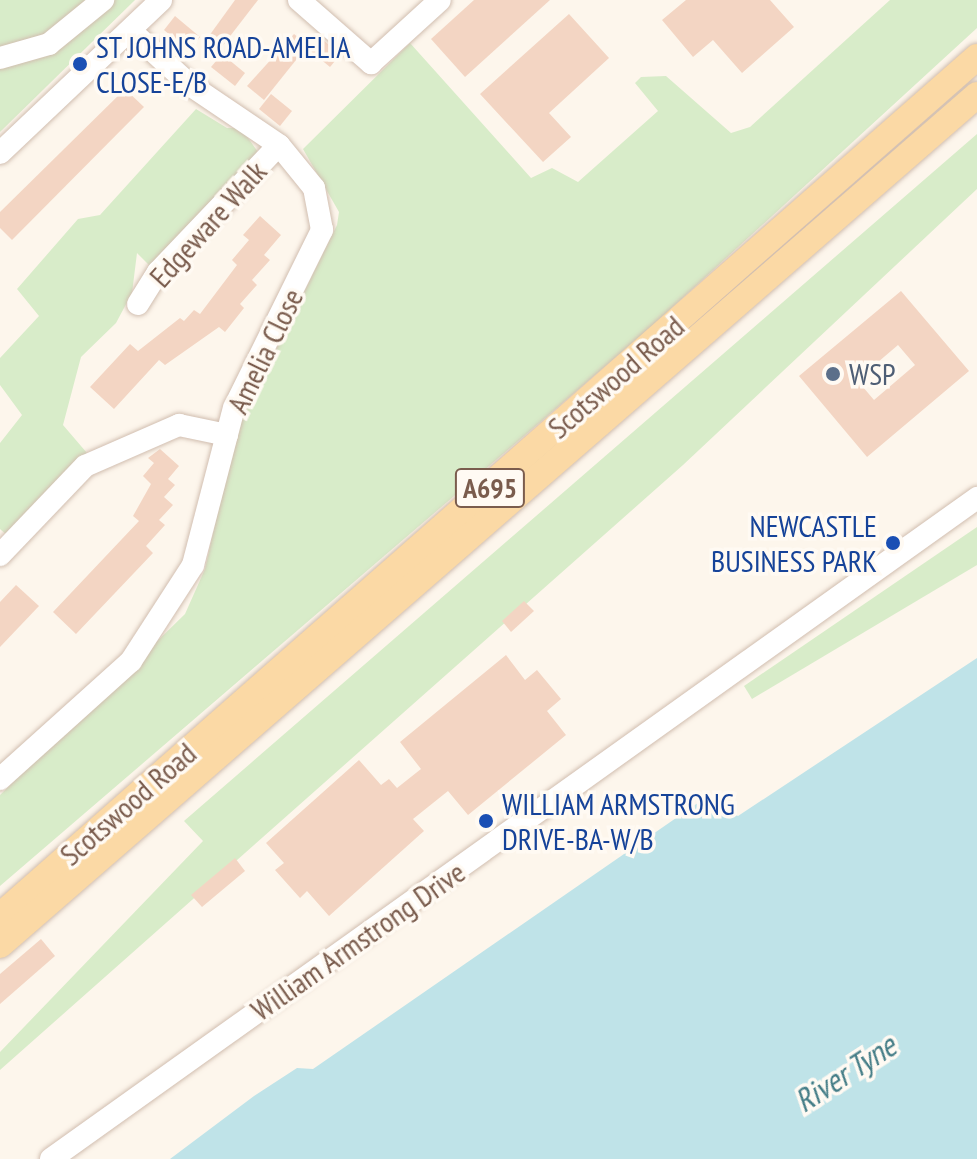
<!DOCTYPE html>
<html>
<head>
<meta charset="utf-8">
<style>
  body { margin:0 }
  #map { position:relative; width:977px; height:1159px; overflow:hidden; background:#fdf6ec; font-family:"PT Sans Narrow",sans-serif }
  div>[style] { position:absolute }
  .green>* { inset:0; background:#d8ecc9 }
  .water>* { inset:0; background:#bfe3e8 }
  .building>* { inset:0; background:#f3d5c3 }
  .roads { filter:drop-shadow(0 0 2px #d1beb0) drop-shadow(0 0 2px #d1beb0) }
  .minor>* { height:22px; margin:-11px; padding:0 11px; transform-origin:11px; border-radius:11px; background:#fff }
  .major>* { height:26px; margin:-13px; padding:0 13px; transform-origin:13px; border-radius:13px; background:#fbd9a5 }
  .dots>* { width:22px; height:22px; translate:-50% -50%; box-sizing:border-box; border:4px solid #fffaf3; border-radius:50% }
  span { translate:-50% -50%; white-space:nowrap; text-align:center; line-height:1.15; -webkit-text-stroke:7px #fffaf3; paint-order:stroke }
  .shield-label span { padding:2px 6px; background:#fffaf3; border:2px solid; border-radius:6px; -webkit-text-stroke-width:0 }
  .shield-label { font-size:28px; color:#7a5c4d; font-weight:700 }
  .transit-label { font-size:30px; color:#164399 }
  .left { translate:0 -50%; text-align:left }
  .right { translate:-100% -50%; text-align:right }
  .street-label { font-size:30px; color:#7a5c4d }
  .service-label { font-size:30px; color:#4e5e75 }
  .water-label { font-size:32px; color:#437c86; font-style:italic }
</style>
</head>
<body>
<div id="map">
  <div class="green">
    <i style="clip-path:polygon(0 0,135px 0,0 132px)"></i>
    <i style="clip-path:polygon(890px 0,977px 0,977px 28px,652px 326px,0 886px,0 795px,185px 614px,205px 569px,236px 431px,337px 225px,339px 212px,303px 149px,410px 43px,531px 178px,552px 168px,578px 182px,658px 111px,635px 83px,641px 77px,666px 76px,731px 133px,750px 127px)"></i>
    <i style="clip-path:polygon(196px 109px,227px 128px,241px 128px,258px 152px,152px 268px,137px 253px,132px 293px,116px 323px,81px 357px,63px 425px,87px 453px,8px 536px,0 529px,0 443px,22px 415px,0 385px,0 358px,39px 316px,17px 289px,78px 219px,100px 215px)"></i>
    <i style="clip-path:polygon(977px 134px,977px 189px,683px 465px,0 1070px,0 1052px,203px 841px,184px 821px)"></i>
    <i style="clip-path:polygon(977px 527px,977px 565px,752px 699px,744px 686px)"></i>
  </div>
  <div class="water">
    <i style="clip-path:polygon(977px 658px,977px 1159px,170px 1159px,254px 1096px,297px 1068px,313px 1069px,705px 798px,738px 816px)"></i>
  </div>
  <div class="building">
    <i style="clip-path:polygon(235px 0,258px 0,214px 57px,201px 47px)"></i>
    <i style="clip-path:polygon(474px 0,550px 0,465px 77px,431px 39px)"></i>
    <i style="clip-path:polygon(686px 0,770px 0,794px 27px,742px 73px,713px 40px,693px 57px,662px 20px)"></i>
    <i style="clip-path:polygon(569px 14px,609px 58px,549px 113px,571px 137px,543px 162px,480px 94px)"></i>
    <i style="clip-path:polygon(175px 16px,200px 37px,189px 51px,164px 30px)"></i>
    <i style="clip-path:polygon(294px 34px,308px 45px,264px 100px,247px 86px)"></i>
    <i style="clip-path:polygon(319px 36px,340px 55px,330px 67px,308px 49px)"></i>
    <i style="clip-path:polygon(222px 54px,245px 73px,235px 86px,211px 67px)"></i>
    <i style="clip-path:polygon(125px 89px,144px 107px,12px 240px,0 228px,0 212px)"></i>
    <i style="clip-path:polygon(271px 94px,292px 111px,280px 126px,259px 109px)"></i>
    <i style="clip-path:polygon(260px 216px,281px 235px,264px 255px,270px 260px,252px 280px,257px 285px,240px 304px,244px 308px,225px 332px,219px 327px,165px 365px,159px 360px,114px 409px,90px 387px,130px 344px,138px 351px,180px 318px,184px 321px,194px 310px,200px 314px,237px 265px,232px 260px,249px 240px,243px 235px)"></i>
    <i style="clip-path:polygon(evenodd,901px 291px,969px 371px,867px 457px,799px 376px,901px 291px,898px 345px,915px 365px,874px 400px,857px 380px,898px 345px)"></i>
    <i style="clip-path:polygon(160px 449px,179px 466px,168px 479px,175px 485px,164px 497px,173px 505px,159px 520px,165px 525px,146px 546px,153px 553px,76px 634px,53px 612px,139px 521px,133px 516px,151px 484px,143px 476px,154px 463px,148px 458px)"></i>
    <i style="clip-path:polygon(16px 585px,39px 606px,0 647px,0 602px)"></i>
    <i style="clip-path:polygon(524px 601px,534px 611px,511px 632px,502px 621px)"></i>
    <i style="clip-path:polygon(506px 655px,525px 680px,537px 670px,561px 699px,547px 711px,566px 735px,468px 815px,448px 791px,413px 819px,424px 831px,329px 916px,307px 891px,300px 898px,275px 870px,284px 863px,266px 843px,359px 760px,381px 785px,389px 779px,397px 788px,421px 769px,400px 742px)"></i>
    <i style="clip-path:polygon(235px 858px,245px 871px,202px 907px,191px 895px)"></i>
    <i style="clip-path:polygon(41px 939px,55px 956px,0 1004px,0 974px)"></i>
  </div>
  <div class="roads">
    <div class="minor">
      <i style="left:299px;top:0;width:96px;rotate:41.2deg"></i>
      <i style="left:371px;top:63px;width:93px;rotate:-42.4deg"></i>
      <i style="left:0;top:58px;width:51px;rotate:-15.9deg"></i>
      <i style="left:49px;top:44px;width:70px;rotate:-39.2deg"></i>
      <i style="left:0;top:153px;width:222px;rotate:-43.5deg"></i>
      <i style="left:138px;top:304px;width:38px;rotate:-58deg"></i>
      <i style="left:158px;top:272px;width:175px;rotate:-46.4deg"></i>
      <i style="left:0;top:555px;width:123px;rotate:-46.3deg"></i>
      <i style="left:85px;top:466px;width:103px;rotate:-23.6deg"></i>
      <i style="left:179px;top:425px;width:49px;rotate:11.8deg"></i>
      <i style="left:0;top:779px;width:176px;rotate:-42deg"></i>
      <i style="left:131px;top:661px;width:114px;rotate:-57.1deg"></i>
      <i style="left:193px;top:565px;width:162px;rotate:-75.4deg"></i>
      <i style="left:234px;top:408px;width:199px;rotate:-63.7deg"></i>
      <i style="left:322px;top:230px;width:43px;rotate:-100.8deg"></i>
      <i style="left:314px;top:188px;width:55px;rotate:-129.1deg"></i>
      <i style="left:279px;top:145px;width:107px;rotate:-146deg"></i>
      <i style="left:190px;top:85px;width:81px;rotate:-137.5deg"></i>
      <i style="left:51px;top:1159px;width:1138px;rotate:-35.52deg"></i>
    </div>
    <div class="major">
      <i style="left:0;top:916px;width:1301px;rotate:-41.32deg"></i>
      <i style="left:0;top:945px;width:1295px;rotate:-41.02deg"></i>
    </div>
  </div>
  <div class="dots">
    <i style="left:80px;top:64px;background:#1a4fb4"></i>
    <i style="left:833px;top:374px;background:#5c6f8a"></i>
    <i style="left:893px;top:543px;background:#1a4fb4"></i>
    <i style="left:486px;top:821px;background:#1a4fb4"></i>
  </div>
  <div class="shield-label">
    <span style="left:490px;top:488px">A695</span>
  </div>
  <div class="transit-label">
    <span class="left" style="left:96px;top:64px">ST JOHNS ROAD-AMELIA<br>CLOSE-E/B</span>
    <span class="right" style="left:877px;top:543px">NEWCASTLE<br>BUSINESS PARK</span>
    <span class="left" style="left:502px;top:821px">WILLIAM ARMSTRONG<br>DRIVE-BA-W/B</span>
  </div>
  <div class="street-label">
    <span style="left:208px;top:224px;rotate:-48deg">Edgeware Walk</span>
    <span style="left:265px;top:351px;rotate:-64deg">Amelia Close</span>
    <span style="left:616px;top:377px;rotate:-41deg">Scotswood Road</span>
    <span style="left:128px;top:804px;rotate:-41deg">Scotswood Road</span>
    <span style="left:358px;top:941px;rotate:-35deg">William Armstrong Drive</span>
  </div>
  <div class="service-label">
    <span class="left" style="left:849px;top:374px">WSP</span>
  </div>
  <div class="water-label">
    <span style="left:845px;top:1073px;rotate:-33deg">River Tyne</span>
  </div>
</div>
</body>
</html>
